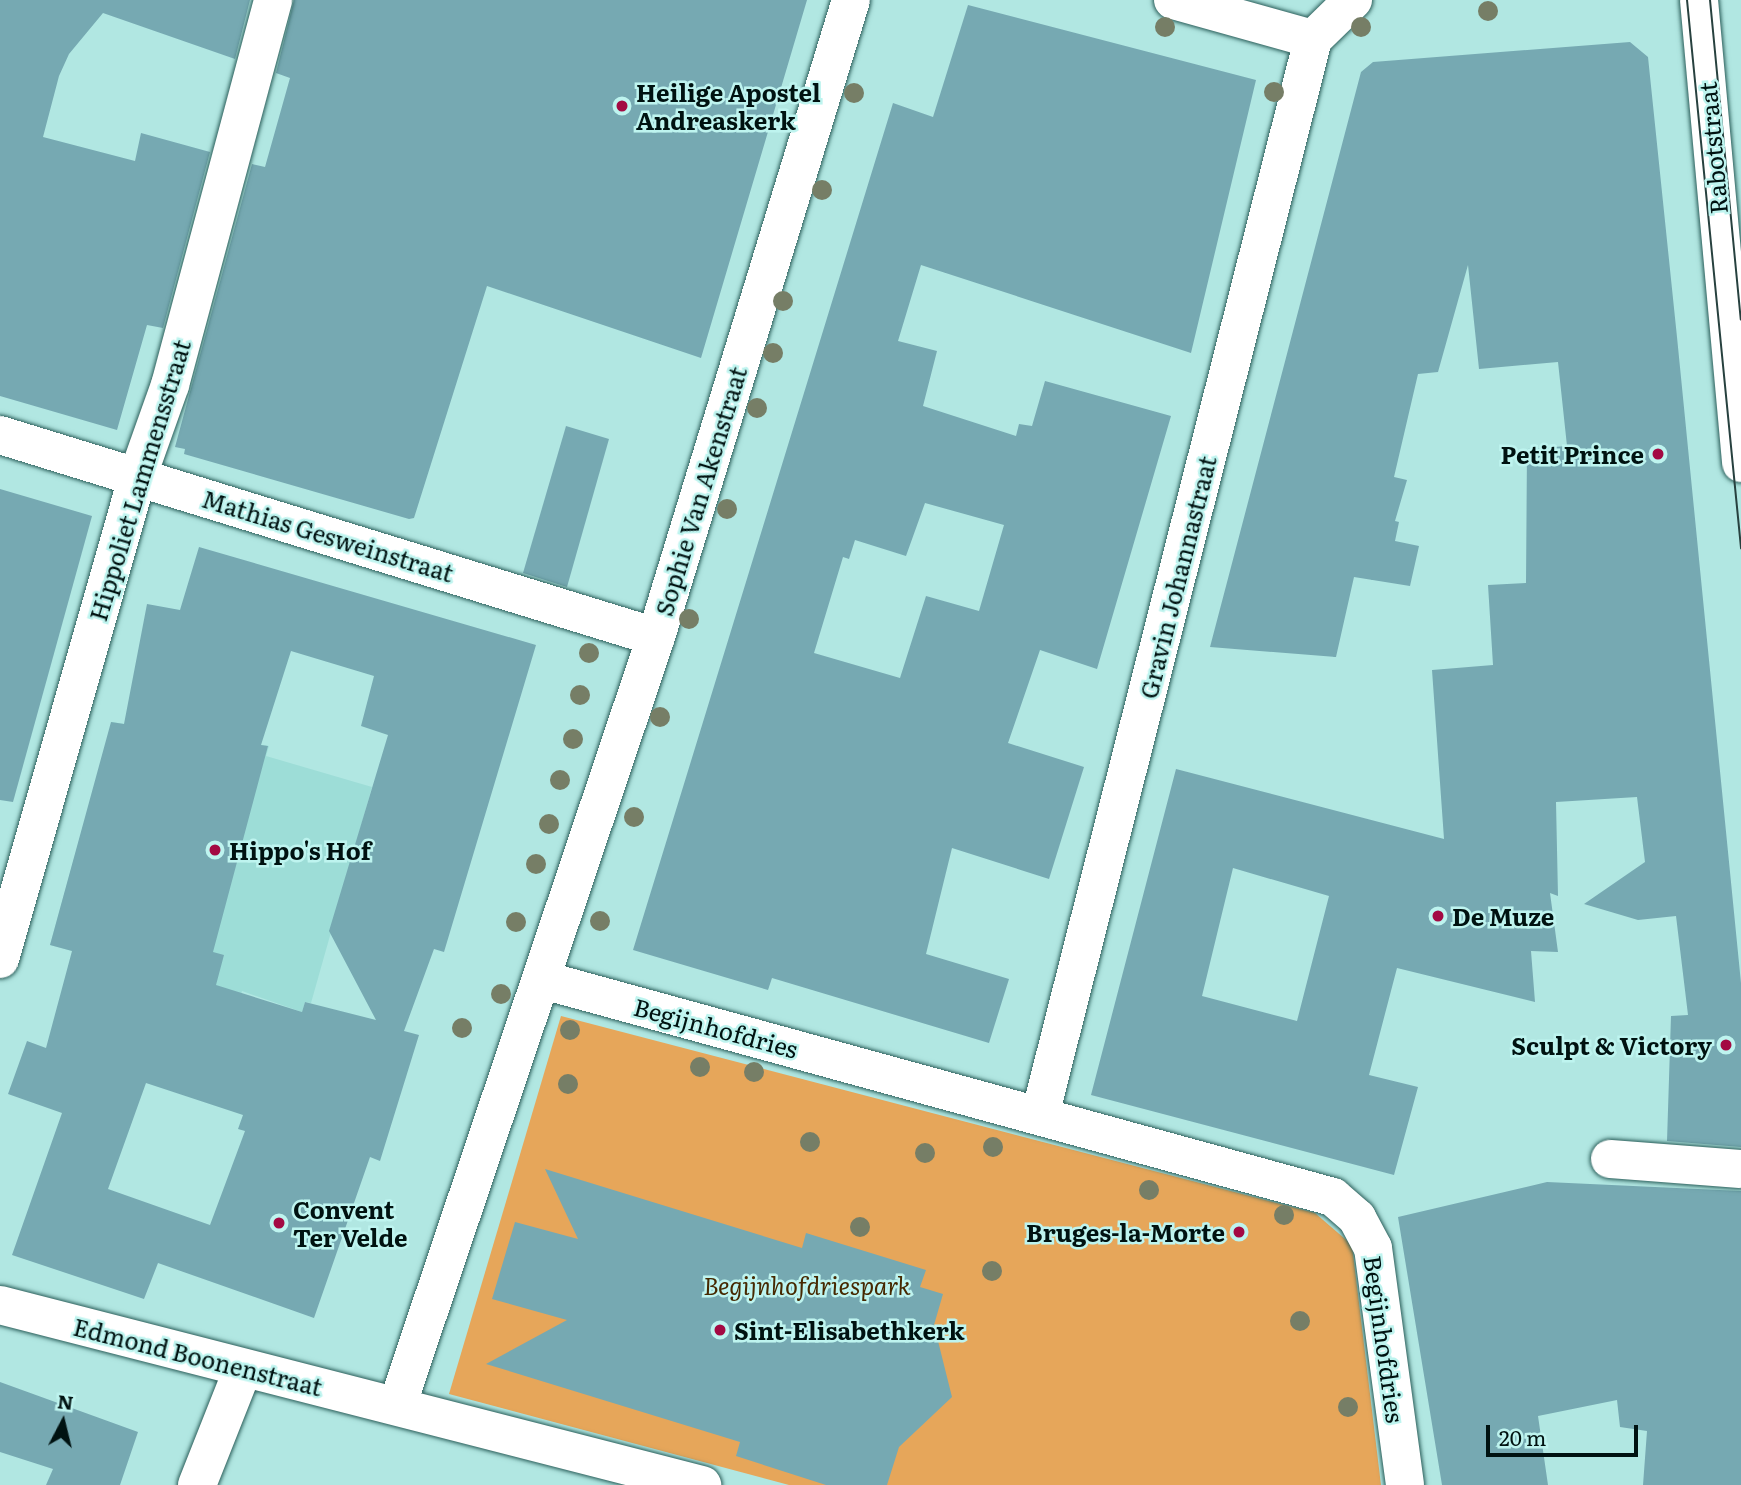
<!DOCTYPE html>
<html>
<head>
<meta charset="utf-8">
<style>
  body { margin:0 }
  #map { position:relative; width:1741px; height:1485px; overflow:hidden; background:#b1e7e2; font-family:Literata,serif }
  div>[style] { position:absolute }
  .built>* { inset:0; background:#9dddd7 }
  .green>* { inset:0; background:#e6a65a }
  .building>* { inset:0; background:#76a9b2 }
  .roads { filter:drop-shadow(0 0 2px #2b5e5a) drop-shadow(0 0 2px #2b5e5a) }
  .minor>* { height:38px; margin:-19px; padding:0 19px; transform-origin:19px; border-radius:19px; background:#fff }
  .tram>* { height:2px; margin:-1px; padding:0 1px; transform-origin:1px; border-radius:1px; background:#27413f }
  .trees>* { width:20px; height:20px; margin:-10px; border-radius:50%; background:#767e66 }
  .dots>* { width:19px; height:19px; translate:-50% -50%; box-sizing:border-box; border:4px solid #bef4ef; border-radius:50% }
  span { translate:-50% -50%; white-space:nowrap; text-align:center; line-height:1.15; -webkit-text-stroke:5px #bef4ef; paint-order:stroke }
  .poi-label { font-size:24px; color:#001211; font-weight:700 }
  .left { translate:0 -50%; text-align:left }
  .right { translate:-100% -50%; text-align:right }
  .street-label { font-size:24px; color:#001211 }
  .park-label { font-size:24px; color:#462800; font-style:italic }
  .north { position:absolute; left:28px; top:1387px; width:70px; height:70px; -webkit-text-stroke:5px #bef4ef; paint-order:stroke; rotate:7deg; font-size:19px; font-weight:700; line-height:28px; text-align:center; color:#001211 }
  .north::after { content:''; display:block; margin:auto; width:24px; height:32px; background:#001211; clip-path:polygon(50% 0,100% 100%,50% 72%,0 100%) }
  .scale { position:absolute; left:1486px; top:1425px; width:152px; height:32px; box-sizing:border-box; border:4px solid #001211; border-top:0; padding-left:9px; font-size:21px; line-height:24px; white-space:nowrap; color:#001211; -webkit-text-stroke:5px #bef4ef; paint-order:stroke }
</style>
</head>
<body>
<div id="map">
  <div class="built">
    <i style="clip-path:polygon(112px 722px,269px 746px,266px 756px,372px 787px,311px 1003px,305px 1002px,302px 1012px,242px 991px,234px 1018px,145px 971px,50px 945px)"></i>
  </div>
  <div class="green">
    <i style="clip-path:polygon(561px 1016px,1315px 1213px,1352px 1245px,1381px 1485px,789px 1485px,449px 1394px)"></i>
  </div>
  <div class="building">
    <i style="clip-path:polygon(0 0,250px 0,235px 59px,103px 13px,69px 54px,59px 76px,43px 137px,135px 161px,141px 133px,210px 152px,163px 328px,147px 325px,117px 430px,0 396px)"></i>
    <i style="clip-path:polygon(294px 0,807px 0,701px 358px,487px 286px,414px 518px,409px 519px,184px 454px,185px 449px,175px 447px,252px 164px,265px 167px,290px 78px,276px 73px)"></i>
    <i style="clip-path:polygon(evenodd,968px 5px,1256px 80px,1191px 353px,921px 265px,898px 341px,937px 351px,923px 406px,1016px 436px,1019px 424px,1032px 426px,1045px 381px,1171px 416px,1097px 669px,1040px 650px,1008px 743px,1084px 767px,1049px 879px,952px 848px,926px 954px,1009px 979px,989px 1043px,772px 978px,768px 990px,633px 950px,893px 103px,933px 117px,968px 5px,925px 503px,1004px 525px,979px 611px,926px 596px,900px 678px,814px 653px,843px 557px,849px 559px,855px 540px,906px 556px,925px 503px)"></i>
    <i style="clip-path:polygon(evenodd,1630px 42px,1648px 57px,1677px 337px,1741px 983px,1741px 1147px,1667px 1141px,1671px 1016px,1688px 1015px,1676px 916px,1638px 920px,1584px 904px,1645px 862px,1637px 797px,1556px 802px,1558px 896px,1550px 893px,1558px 952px,1531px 951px,1535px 1002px,1397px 968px,1369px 1075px,1418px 1087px,1394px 1175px,1091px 1095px,1176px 769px,1444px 839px,1432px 670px,1493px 665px,1488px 585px,1526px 583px,1527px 449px,1567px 446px,1558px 362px,1479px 369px,1468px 265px,1438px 372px,1418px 374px,1394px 477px,1407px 480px,1395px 521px,1399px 522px,1395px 541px,1419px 546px,1410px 586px,1354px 577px,1336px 657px,1210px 647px,1361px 72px,1373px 62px,1630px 42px,1233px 868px,1329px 896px,1297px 1021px,1202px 996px,1233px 868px)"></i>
    <i style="clip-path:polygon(566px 426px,609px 439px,567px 587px,523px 573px)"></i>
    <i style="clip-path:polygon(0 489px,92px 516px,13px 802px,0 800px)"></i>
    <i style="clip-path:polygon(evenodd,199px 547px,536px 645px,444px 952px,434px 949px,404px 1031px,419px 1035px,380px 1161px,370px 1157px,314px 1318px,158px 1263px,144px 1299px,12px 1255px,62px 1113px,8px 1094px,27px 1041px,46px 1048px,72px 951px,50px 945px,111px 722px,124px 724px,147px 604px,180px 610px,199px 547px,291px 651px,374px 676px,361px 726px,388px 735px,329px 931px,376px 1020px,305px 1002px,302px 1012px,216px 985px,224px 955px,213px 952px,268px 746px,261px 745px,291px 651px,199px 547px,146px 1083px,243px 1115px,238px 1129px,245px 1131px,210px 1225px,108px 1189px,146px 1083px)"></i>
    <i style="clip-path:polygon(545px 1169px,802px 1248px,806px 1233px,926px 1270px,920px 1287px,943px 1294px,934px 1325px,952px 1397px,899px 1447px,887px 1485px,826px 1485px,736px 1456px,740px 1442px,486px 1364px,567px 1320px,492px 1299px,515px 1222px,578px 1239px)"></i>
    <i style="clip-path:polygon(1547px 1182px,1741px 1191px,1741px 1485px,1643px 1485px,1647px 1431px,1620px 1427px,1617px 1400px,1538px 1416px,1548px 1485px,1442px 1485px,1398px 1217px)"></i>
    <i style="clip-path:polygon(0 1382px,138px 1432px,120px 1485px,46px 1485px,53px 1469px,0 1452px)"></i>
  </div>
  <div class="roads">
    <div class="minor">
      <i style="left:1173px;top:0;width:145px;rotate:15.6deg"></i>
      <i style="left:1699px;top:0;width:465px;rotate:84.8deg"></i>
      <i style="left:1313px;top:39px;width:56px;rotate:-44.3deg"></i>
      <i style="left:0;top:435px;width:686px;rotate:17.12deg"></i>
      <i style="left:0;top:959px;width:503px;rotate:-74.09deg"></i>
      <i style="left:138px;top:475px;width:96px;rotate:-70.4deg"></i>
      <i style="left:170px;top:385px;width:399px;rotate:-75deg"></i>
      <i style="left:543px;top:980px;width:819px;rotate:15.36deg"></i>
      <i style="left:1333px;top:1197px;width:32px;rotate:41deg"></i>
      <i style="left:1357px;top:1218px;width:34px;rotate:62deg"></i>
      <i style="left:1373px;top:1248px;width:239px;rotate:82.3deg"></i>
      <i style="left:1040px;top:1115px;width:1110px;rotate:-75.76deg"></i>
      <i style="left:1610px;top:1159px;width:131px;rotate:4.4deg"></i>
      <i style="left:0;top:1305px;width:725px;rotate:14.38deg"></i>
      <i style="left:397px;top:1406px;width:811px;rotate:-71.39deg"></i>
      <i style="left:656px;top:637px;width:666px;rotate:-72.98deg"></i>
      <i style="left:197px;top:1485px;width:125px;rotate:-68.4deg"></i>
    </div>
  </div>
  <div class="tram">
    <i style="left:1687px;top:0;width:551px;rotate:84.37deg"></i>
    <i style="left:1710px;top:0;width:321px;rotate:84.5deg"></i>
  </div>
  <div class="trees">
    <i style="left:1488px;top:11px"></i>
    <i style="left:1165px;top:27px"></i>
    <i style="left:1361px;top:27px"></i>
    <i style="left:1274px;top:92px"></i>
    <i style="left:854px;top:93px"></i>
    <i style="left:822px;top:190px"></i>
    <i style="left:783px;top:301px"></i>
    <i style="left:773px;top:353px"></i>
    <i style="left:757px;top:408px"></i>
    <i style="left:727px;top:509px"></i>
    <i style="left:689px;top:619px"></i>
    <i style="left:589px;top:653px"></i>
    <i style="left:580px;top:695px"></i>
    <i style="left:660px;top:717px"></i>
    <i style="left:573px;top:739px"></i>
    <i style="left:560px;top:780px"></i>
    <i style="left:634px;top:817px"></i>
    <i style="left:549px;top:824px"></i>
    <i style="left:536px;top:864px"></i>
    <i style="left:600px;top:921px"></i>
    <i style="left:516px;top:922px"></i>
    <i style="left:501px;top:994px"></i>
    <i style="left:462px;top:1028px"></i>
    <i style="left:570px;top:1030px"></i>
    <i style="left:700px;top:1067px"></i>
    <i style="left:754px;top:1072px"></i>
    <i style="left:568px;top:1084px"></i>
    <i style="left:810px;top:1142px"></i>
    <i style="left:993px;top:1147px"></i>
    <i style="left:925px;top:1153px"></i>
    <i style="left:1149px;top:1190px"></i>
    <i style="left:1284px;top:1215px"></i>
    <i style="left:860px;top:1227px"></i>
    <i style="left:992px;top:1271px"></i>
    <i style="left:1300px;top:1321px"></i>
    <i style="left:1348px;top:1407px"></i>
  </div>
  <div class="dots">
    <i style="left:622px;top:106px;background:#a30a43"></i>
    <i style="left:1658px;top:454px;background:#a30a43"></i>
    <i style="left:215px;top:850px;background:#a30a43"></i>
    <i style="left:1438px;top:916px;background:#a30a43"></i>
    <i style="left:1726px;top:1045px;background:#a30a43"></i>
    <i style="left:279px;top:1223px;background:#a30a43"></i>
    <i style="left:1239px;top:1232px;background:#a30a43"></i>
    <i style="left:720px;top:1330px;background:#a30a43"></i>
  </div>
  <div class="poi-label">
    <span class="left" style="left:636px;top:106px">Heilige Apostel<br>Andreaskerk</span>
    <span class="right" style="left:1644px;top:454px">Petit Prince</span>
    <span class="left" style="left:229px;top:850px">Hippo's Hof</span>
    <span class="left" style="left:1452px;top:916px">De Muze</span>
    <span class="right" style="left:1712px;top:1045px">Sculpt &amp; Victory</span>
    <span class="left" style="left:293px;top:1223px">Convent<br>Ter Velde</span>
    <span class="right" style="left:1225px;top:1232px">Bruges-la-Morte</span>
    <span class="left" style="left:734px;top:1330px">Sint-Elisabethkerk</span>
  </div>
  <div class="street-label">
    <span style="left:1712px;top:148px;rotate:-95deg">Rabotstraat</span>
    <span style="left:139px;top:480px;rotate:-73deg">Hippoliet Lammensstraat</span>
    <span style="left:700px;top:491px;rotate:-73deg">Sophie Van Akenstraat</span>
    <span style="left:328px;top:535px;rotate:17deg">Mathias Gesweinstraat</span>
    <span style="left:1177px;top:577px;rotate:-76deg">Gravin Johannastraat</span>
    <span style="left:716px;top:1027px;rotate:15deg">Begijnhofdries</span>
    <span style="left:1385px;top:1339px;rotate:82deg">Begijnhofdries</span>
    <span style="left:198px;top:1356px;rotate:14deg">Edmond Boonenstraat</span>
  </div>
  <div class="park-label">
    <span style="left:807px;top:1285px">Begijnhofdriespark</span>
  </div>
  <div class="north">N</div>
  <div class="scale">20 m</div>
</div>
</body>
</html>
